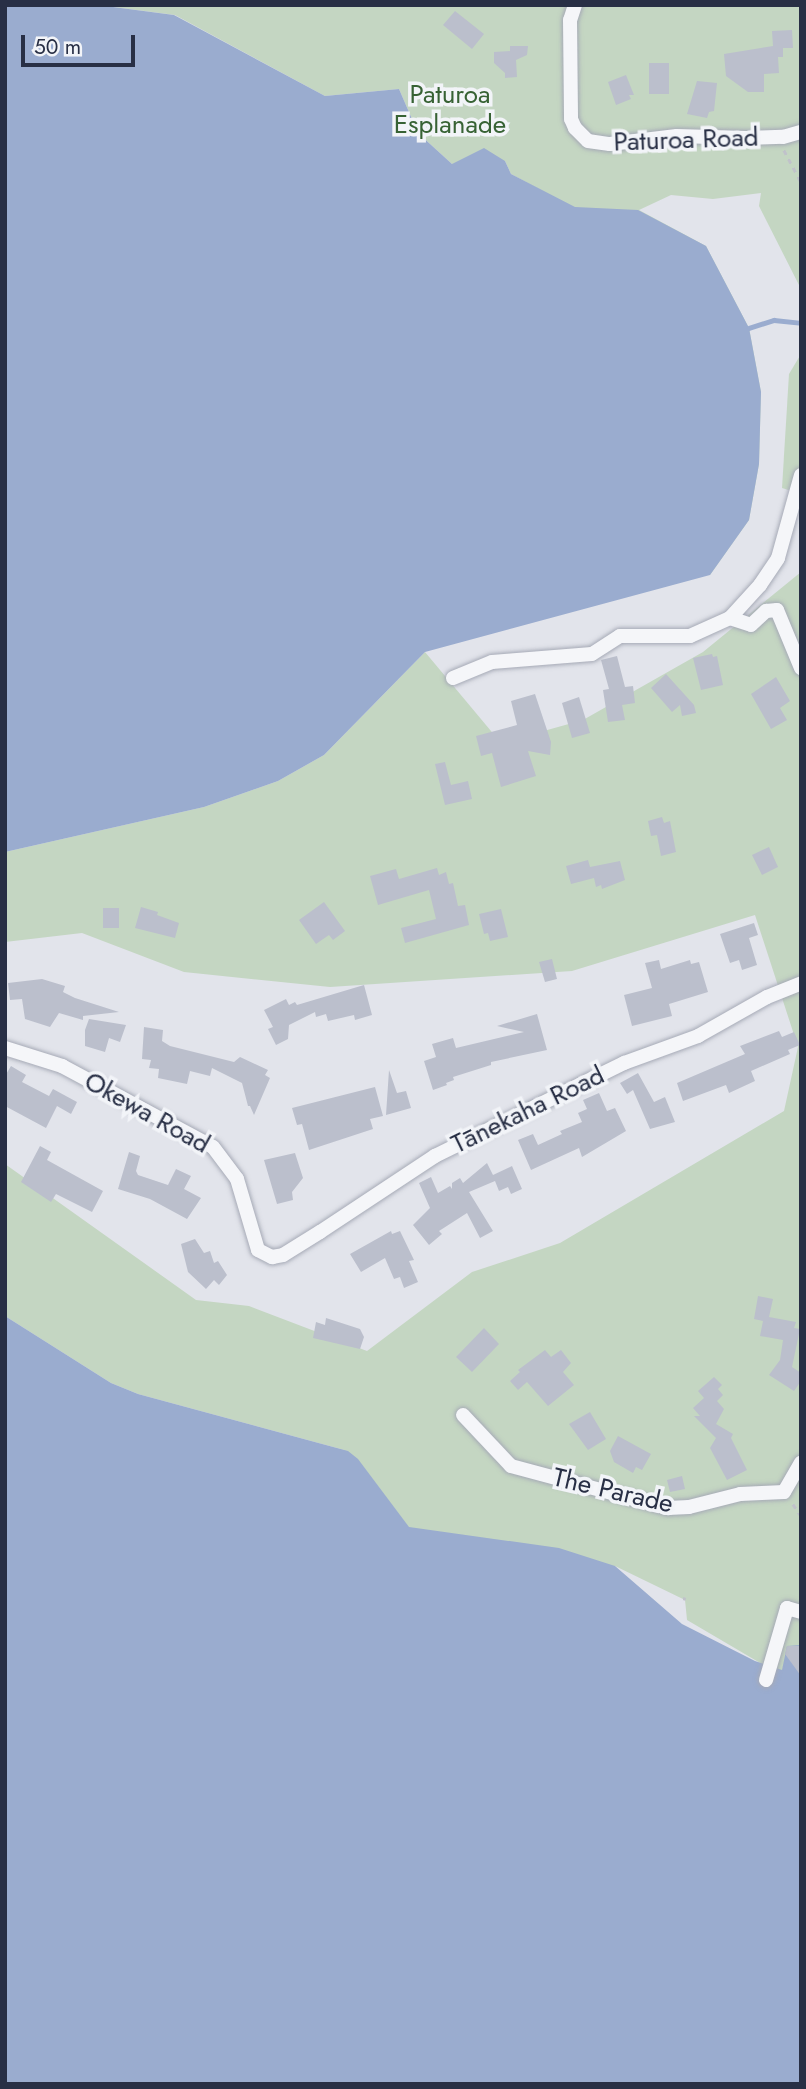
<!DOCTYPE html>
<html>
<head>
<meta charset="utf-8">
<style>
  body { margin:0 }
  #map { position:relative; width:806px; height:2089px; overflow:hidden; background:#e2e4eb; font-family:Jost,sans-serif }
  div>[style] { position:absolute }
  .green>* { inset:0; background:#c4d6c2 }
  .water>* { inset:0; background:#9aaccf }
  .stream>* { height:4.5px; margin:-2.25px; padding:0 2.25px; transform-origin:2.25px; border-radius:2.25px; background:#9aaccf }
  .building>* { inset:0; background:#bbbfcc }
  .path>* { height:2.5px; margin-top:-1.25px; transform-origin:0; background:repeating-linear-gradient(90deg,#c0c2ca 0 5px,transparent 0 10px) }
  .roads { filter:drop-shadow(0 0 2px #a6aab6) drop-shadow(0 0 2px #a6aab6) }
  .minor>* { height:14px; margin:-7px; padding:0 7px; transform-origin:7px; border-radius:7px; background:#f5f6f9 }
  span { translate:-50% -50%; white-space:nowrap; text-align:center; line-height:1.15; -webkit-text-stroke:7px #f2f4f8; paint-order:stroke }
  .park-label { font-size:26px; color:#376234 }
  .street-label { font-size:26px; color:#282f45 }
  .frame { position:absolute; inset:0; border:7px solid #282f45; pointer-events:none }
  .scale { position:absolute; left:21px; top:35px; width:114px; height:32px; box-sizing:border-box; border:4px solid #282f45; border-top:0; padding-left:9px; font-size:21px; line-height:24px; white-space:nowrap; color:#282f45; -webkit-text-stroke:5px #f2f4f8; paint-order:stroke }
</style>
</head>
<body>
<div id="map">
  <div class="green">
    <i style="clip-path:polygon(98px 5px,801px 5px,801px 289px,759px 206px,761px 193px,713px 199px,671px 195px,639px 210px,706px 246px,749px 328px,761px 392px,759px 464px,749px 520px,710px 575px,548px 194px,511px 174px,505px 161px,452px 164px,418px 133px,399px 89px,325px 96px,175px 15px)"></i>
    <i style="clip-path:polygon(801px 354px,801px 494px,782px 488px,789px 374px)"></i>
    <i style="clip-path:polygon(801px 572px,801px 1687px,687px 1620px,685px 1600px,615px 1566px,574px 1651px,5px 1373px,348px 1451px,138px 1394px,111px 1383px,5px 1316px,5px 1164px,196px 1300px,249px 1306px,367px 1351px,472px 1272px,560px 1243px,784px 1111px,798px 1047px,755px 915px,572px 971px,330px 987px,184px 972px,82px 933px,5px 942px,5px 852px,204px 807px,278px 781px,324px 755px,425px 652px,501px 743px,583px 720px,703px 652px)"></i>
  </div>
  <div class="water">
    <i style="clip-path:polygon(5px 5px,98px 5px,174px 15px,325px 96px,399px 89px,418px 133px,452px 164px,484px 148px,505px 161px,511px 174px,575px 207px,638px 210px,706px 246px,749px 328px,761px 392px,759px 464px,749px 520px,710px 575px,425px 652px,324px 755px,278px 781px,204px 807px,5px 852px)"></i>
    <i style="clip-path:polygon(5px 1316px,111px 1383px,138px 1394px,348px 1451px,358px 1459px,409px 1527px,559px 1548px,615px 1566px,682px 1624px,755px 1661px,782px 1670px,787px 1646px,801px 1645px,801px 2084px,5px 2084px)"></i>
  </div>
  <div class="stream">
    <i style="left:749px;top:328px;width:26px;rotate:-18deg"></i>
    <i style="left:774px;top:320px;width:27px;rotate:6deg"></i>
  </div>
  <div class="building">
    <i style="clip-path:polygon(455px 11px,484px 34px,472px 49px,443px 25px)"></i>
    <i style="clip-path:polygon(792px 30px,793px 48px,783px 48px,783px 57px,778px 57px,779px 73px,764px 74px,764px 92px,748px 92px,726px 76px,724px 54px,773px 46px,772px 31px)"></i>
    <i style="clip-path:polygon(510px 46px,528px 46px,527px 55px,516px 60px,517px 77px,505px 78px,505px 73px,494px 63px,494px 52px,510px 51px)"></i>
    <i style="clip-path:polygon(649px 63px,669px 63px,669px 94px,649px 94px)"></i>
    <i style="clip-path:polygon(626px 75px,634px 95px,629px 95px,631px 99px,616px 105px,608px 82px)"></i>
    <i style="clip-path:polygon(697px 81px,717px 83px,714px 111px,709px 112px,707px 118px,687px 114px)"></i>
    <i style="clip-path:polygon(712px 654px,713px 657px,717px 656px,723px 685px,701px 690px,693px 658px)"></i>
    <i style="clip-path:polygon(617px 656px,625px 687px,633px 686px,635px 703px,622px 705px,625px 720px,608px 722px,603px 690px,609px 689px,601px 660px)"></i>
    <i style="clip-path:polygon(666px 674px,694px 705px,696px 713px,682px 716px,680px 705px,672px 712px,651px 688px)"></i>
    <i style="clip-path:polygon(776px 677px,790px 701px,780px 708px,787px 720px,771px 729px,751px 694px)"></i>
    <i style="clip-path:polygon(535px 694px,551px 742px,550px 755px,528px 751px,536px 776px,501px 787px,492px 753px,481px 756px,476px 736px,517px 725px,511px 701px)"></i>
    <i style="clip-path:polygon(579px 697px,590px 733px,572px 738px,562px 703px)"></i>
    <i style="clip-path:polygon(445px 762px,451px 785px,468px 781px,472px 799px,445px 805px,435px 764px)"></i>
    <i style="clip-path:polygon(662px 817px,664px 823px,670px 821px,676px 852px,661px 856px,657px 835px,651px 836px,648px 821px)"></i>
    <i style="clip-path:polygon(769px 847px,778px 867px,762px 875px,752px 855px)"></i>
    <i style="clip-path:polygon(588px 860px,590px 867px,620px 861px,625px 880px,602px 889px,601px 885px,596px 887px,594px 878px,571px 884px,566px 866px)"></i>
    <i style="clip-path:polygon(437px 868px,439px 875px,446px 872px,449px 884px,453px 883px,458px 906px,465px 905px,469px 925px,405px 943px,401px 928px,436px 919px,429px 890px,378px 905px,370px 876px,396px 869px,399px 879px)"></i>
    <i style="clip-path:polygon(324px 902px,345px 931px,333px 940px,329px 935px,316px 944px,299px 920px)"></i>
    <i style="clip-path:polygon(141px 907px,158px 912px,157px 915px,179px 923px,175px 938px,135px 928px)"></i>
    <i style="clip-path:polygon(103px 908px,119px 908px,119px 928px,103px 928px)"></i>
    <i style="clip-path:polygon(501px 909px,508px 937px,490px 941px,488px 933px,484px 934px,479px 914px)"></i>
    <i style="clip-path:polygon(754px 923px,758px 935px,749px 938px,757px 965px,742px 970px,739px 960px,730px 963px,720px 934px)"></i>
    <i style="clip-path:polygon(552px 959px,557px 979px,545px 982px,539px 962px)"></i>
    <i style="clip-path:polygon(659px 960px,661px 969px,690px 960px,691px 964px,699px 962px,708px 992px,669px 1004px,672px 1016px,632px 1026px,624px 995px,652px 988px,645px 963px)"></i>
    <i style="clip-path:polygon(42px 979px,65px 986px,63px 992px,75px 998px,119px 1012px,83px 1016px,83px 1020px,59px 1013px,50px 1027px,25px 1019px,22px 999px,10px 1000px,8px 983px)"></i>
    <i style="clip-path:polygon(364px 985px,372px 1015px,355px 1020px,354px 1015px,328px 1021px,326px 1014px,316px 1017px,315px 1012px,289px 1025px,288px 1039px,276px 1045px,268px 1029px,273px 1027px,264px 1010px,286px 999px,289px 1005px,295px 1002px,297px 1005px)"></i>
    <i style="clip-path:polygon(537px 1014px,547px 1050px,491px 1062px,491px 1065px,453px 1077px,454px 1080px,446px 1083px,447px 1085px,433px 1090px,424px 1061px,436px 1057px,432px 1044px,453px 1038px,456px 1048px,524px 1032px,497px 1026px)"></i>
    <i style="clip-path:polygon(89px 1019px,126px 1025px,120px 1042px,109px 1038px,105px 1052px,85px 1046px,85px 1030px)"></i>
    <i style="clip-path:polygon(144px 1027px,163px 1030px,162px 1041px,170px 1046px,234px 1062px,240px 1057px,268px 1070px,265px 1075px,270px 1078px,254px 1115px,250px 1106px,248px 1106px,242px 1083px,212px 1068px,210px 1076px,190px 1071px,187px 1084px,158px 1078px,159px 1069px,149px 1068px,151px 1060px,142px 1059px)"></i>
    <i style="clip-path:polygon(779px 1031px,782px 1037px,794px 1032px,800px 1045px,788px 1050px,790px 1054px,751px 1071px,755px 1081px,729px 1093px,726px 1085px,683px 1101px,677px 1083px,745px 1054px,740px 1046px)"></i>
    <i style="clip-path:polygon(11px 1066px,26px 1075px,22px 1082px,49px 1096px,53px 1089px,77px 1102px,71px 1114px,57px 1106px,46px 1128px,5px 1106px,5px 1076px)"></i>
    <i style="clip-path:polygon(389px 1070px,397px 1093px,406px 1091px,411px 1108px,386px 1115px)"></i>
    <i style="clip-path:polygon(638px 1073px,654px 1102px,665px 1097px,675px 1122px,650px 1129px,633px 1090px,627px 1094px,620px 1083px)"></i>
    <i style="clip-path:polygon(375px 1087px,383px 1116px,370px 1119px,373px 1129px,309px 1150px,302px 1124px,297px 1125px,292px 1108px)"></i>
    <i style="clip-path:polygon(599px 1093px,607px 1111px,615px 1108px,626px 1131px,582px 1157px,579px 1148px,531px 1170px,518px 1140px,533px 1134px,538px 1145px,562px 1134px,560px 1131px,582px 1122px,578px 1113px,587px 1109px,583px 1100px)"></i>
    <i style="clip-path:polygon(40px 1146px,51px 1152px,47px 1160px,103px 1191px,92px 1212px,56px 1194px,51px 1202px,21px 1182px)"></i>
    <i style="clip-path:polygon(129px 1152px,140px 1156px,136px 1171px,138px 1175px,168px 1185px,176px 1169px,191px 1176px,184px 1189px,201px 1198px,187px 1219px,150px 1199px,118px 1189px)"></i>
    <i style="clip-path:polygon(295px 1153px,303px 1178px,292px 1192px,293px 1200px,277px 1204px,264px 1160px)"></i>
    <i style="clip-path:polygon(487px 1163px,493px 1175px,512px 1166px,522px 1189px,511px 1194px,508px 1187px,499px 1191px,495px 1181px,469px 1192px,493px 1231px,480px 1238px,467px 1213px,439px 1231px,442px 1234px,429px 1245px,413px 1225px,430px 1208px,419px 1183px,431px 1177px,438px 1193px,450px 1186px,452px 1189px,452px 1183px,460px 1178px,463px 1183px)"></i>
    <i style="clip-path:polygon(391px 1231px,392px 1234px,400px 1231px,414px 1260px,409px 1261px,418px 1282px,404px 1288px,400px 1277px,394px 1279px,385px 1258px,361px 1272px,350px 1254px)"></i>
    <i style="clip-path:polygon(195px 1239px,204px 1253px,210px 1251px,214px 1263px,218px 1261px,227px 1275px,219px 1285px,214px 1280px,206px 1289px,188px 1272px,181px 1244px)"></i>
    <i style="clip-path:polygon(758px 1296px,773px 1299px,769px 1317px,796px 1322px,794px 1328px,800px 1329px,792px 1367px,801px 1373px,801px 1381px,794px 1391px,769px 1375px,780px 1360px,783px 1340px,760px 1336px,763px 1321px,754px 1319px)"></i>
    <i style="clip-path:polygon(326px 1318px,360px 1329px,364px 1337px,360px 1349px,313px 1338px,316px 1322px,325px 1325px)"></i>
    <i style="clip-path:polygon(484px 1328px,499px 1344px,472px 1372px,456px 1357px)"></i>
    <i style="clip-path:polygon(545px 1350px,551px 1357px,561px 1350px,571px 1363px,563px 1372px,574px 1385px,548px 1406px,527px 1382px,518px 1390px,510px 1381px,520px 1372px,518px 1370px)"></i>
    <i style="clip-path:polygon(714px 1377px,722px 1385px,718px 1389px,723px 1395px,717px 1401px,724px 1409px,716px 1424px,733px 1434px,731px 1438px,747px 1470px,727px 1480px,710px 1448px,716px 1438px,694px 1416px,700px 1416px,693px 1408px,704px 1398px,698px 1391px)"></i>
    <i style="clip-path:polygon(590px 1412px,606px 1439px,588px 1450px,569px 1424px)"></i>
    <i style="clip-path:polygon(618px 1436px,651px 1454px,642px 1470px,636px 1467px,633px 1473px,614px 1462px,610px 1451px)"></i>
    <i style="clip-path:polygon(682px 1476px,685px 1489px,670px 1492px,667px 1480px)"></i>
    <i style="clip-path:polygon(787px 1646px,801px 1646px,801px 1676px,785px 1654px)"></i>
  </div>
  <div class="path">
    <i style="left:784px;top:150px;width:36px;rotate:62deg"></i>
    <i style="left:793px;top:1504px;width:14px;rotate:56deg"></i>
    <i style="left:683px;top:1598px;width:3px;rotate:18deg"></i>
  </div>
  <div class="roads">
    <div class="minor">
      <i style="left:575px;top:5px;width:16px;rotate:108deg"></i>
      <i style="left:570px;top:20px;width:99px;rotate:89.4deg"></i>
      <i style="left:571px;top:119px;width:10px;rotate:66deg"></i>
      <i style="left:575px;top:128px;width:18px;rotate:45deg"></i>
      <i style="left:588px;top:141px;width:22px;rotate:8deg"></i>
      <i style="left:610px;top:144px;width:67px;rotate:-6.8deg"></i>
      <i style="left:677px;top:136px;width:69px;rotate:1.7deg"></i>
      <i style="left:746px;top:138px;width:37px;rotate:-2deg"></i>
      <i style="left:783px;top:137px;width:19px;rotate:-16deg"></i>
      <i style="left:730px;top:618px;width:22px;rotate:18deg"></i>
      <i style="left:751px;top:625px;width:21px;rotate:-43deg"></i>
      <i style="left:766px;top:611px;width:11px;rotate:-5deg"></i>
      <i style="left:777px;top:610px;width:63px;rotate:67.5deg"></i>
      <i style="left:453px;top:678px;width:42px;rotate:-22.3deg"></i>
      <i style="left:492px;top:662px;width:100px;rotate:-4.6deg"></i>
      <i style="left:592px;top:654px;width:33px;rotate:-33deg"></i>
      <i style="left:620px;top:636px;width:70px"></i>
      <i style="left:690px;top:636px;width:44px;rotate:-24.2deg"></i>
      <i style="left:730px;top:618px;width:45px;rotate:-47.7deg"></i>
      <i style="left:760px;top:585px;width:32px;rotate:-56deg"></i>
      <i style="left:778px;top:558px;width:86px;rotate:-74.5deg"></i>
      <i style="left:5px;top:1048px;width:60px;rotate:17.5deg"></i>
      <i style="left:62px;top:1066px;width:171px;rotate:28.2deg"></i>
      <i style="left:213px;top:1147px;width:40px;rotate:53deg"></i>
      <i style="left:237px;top:1179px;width:74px;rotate:73.5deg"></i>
      <i style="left:258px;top:1250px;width:16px;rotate:27deg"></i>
      <i style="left:272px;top:1257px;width:11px;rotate:-10deg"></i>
      <i style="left:283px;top:1255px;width:44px;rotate:-31.9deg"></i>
      <i style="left:320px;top:1232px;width:138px;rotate:-33.5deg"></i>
      <i style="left:435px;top:1156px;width:211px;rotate:-26.2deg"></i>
      <i style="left:624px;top:1063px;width:79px;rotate:-20deg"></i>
      <i style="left:698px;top:1036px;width:79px;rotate:-29.5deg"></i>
      <i style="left:767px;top:997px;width:37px;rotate:-22deg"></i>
      <i style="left:463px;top:1415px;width:70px;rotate:46.7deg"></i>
      <i style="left:511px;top:1466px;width:163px;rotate:15deg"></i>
      <i style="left:668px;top:1508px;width:21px;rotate:-3deg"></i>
      <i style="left:689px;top:1507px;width:53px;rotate:-14.3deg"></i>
      <i style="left:740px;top:1494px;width:44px;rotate:-2.6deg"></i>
      <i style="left:784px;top:1492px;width:34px;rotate:-60deg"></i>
      <i style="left:766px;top:1680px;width:75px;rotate:-73.7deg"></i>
      <i style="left:787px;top:1608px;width:15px;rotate:16deg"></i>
    </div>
  </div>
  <div class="park-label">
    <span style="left:450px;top:110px">Paturoa<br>Esplanade</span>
  </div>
  <div class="street-label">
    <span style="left:686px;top:140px;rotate:-2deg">Paturoa Road</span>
    <span style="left:528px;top:1110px;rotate:-26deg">Tānekaha Road</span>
    <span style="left:147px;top:1113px;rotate:29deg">Okewa Road</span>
    <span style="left:613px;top:1491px;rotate:13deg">The Parade</span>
  </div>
  <div class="frame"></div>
  <div class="scale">50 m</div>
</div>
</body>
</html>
